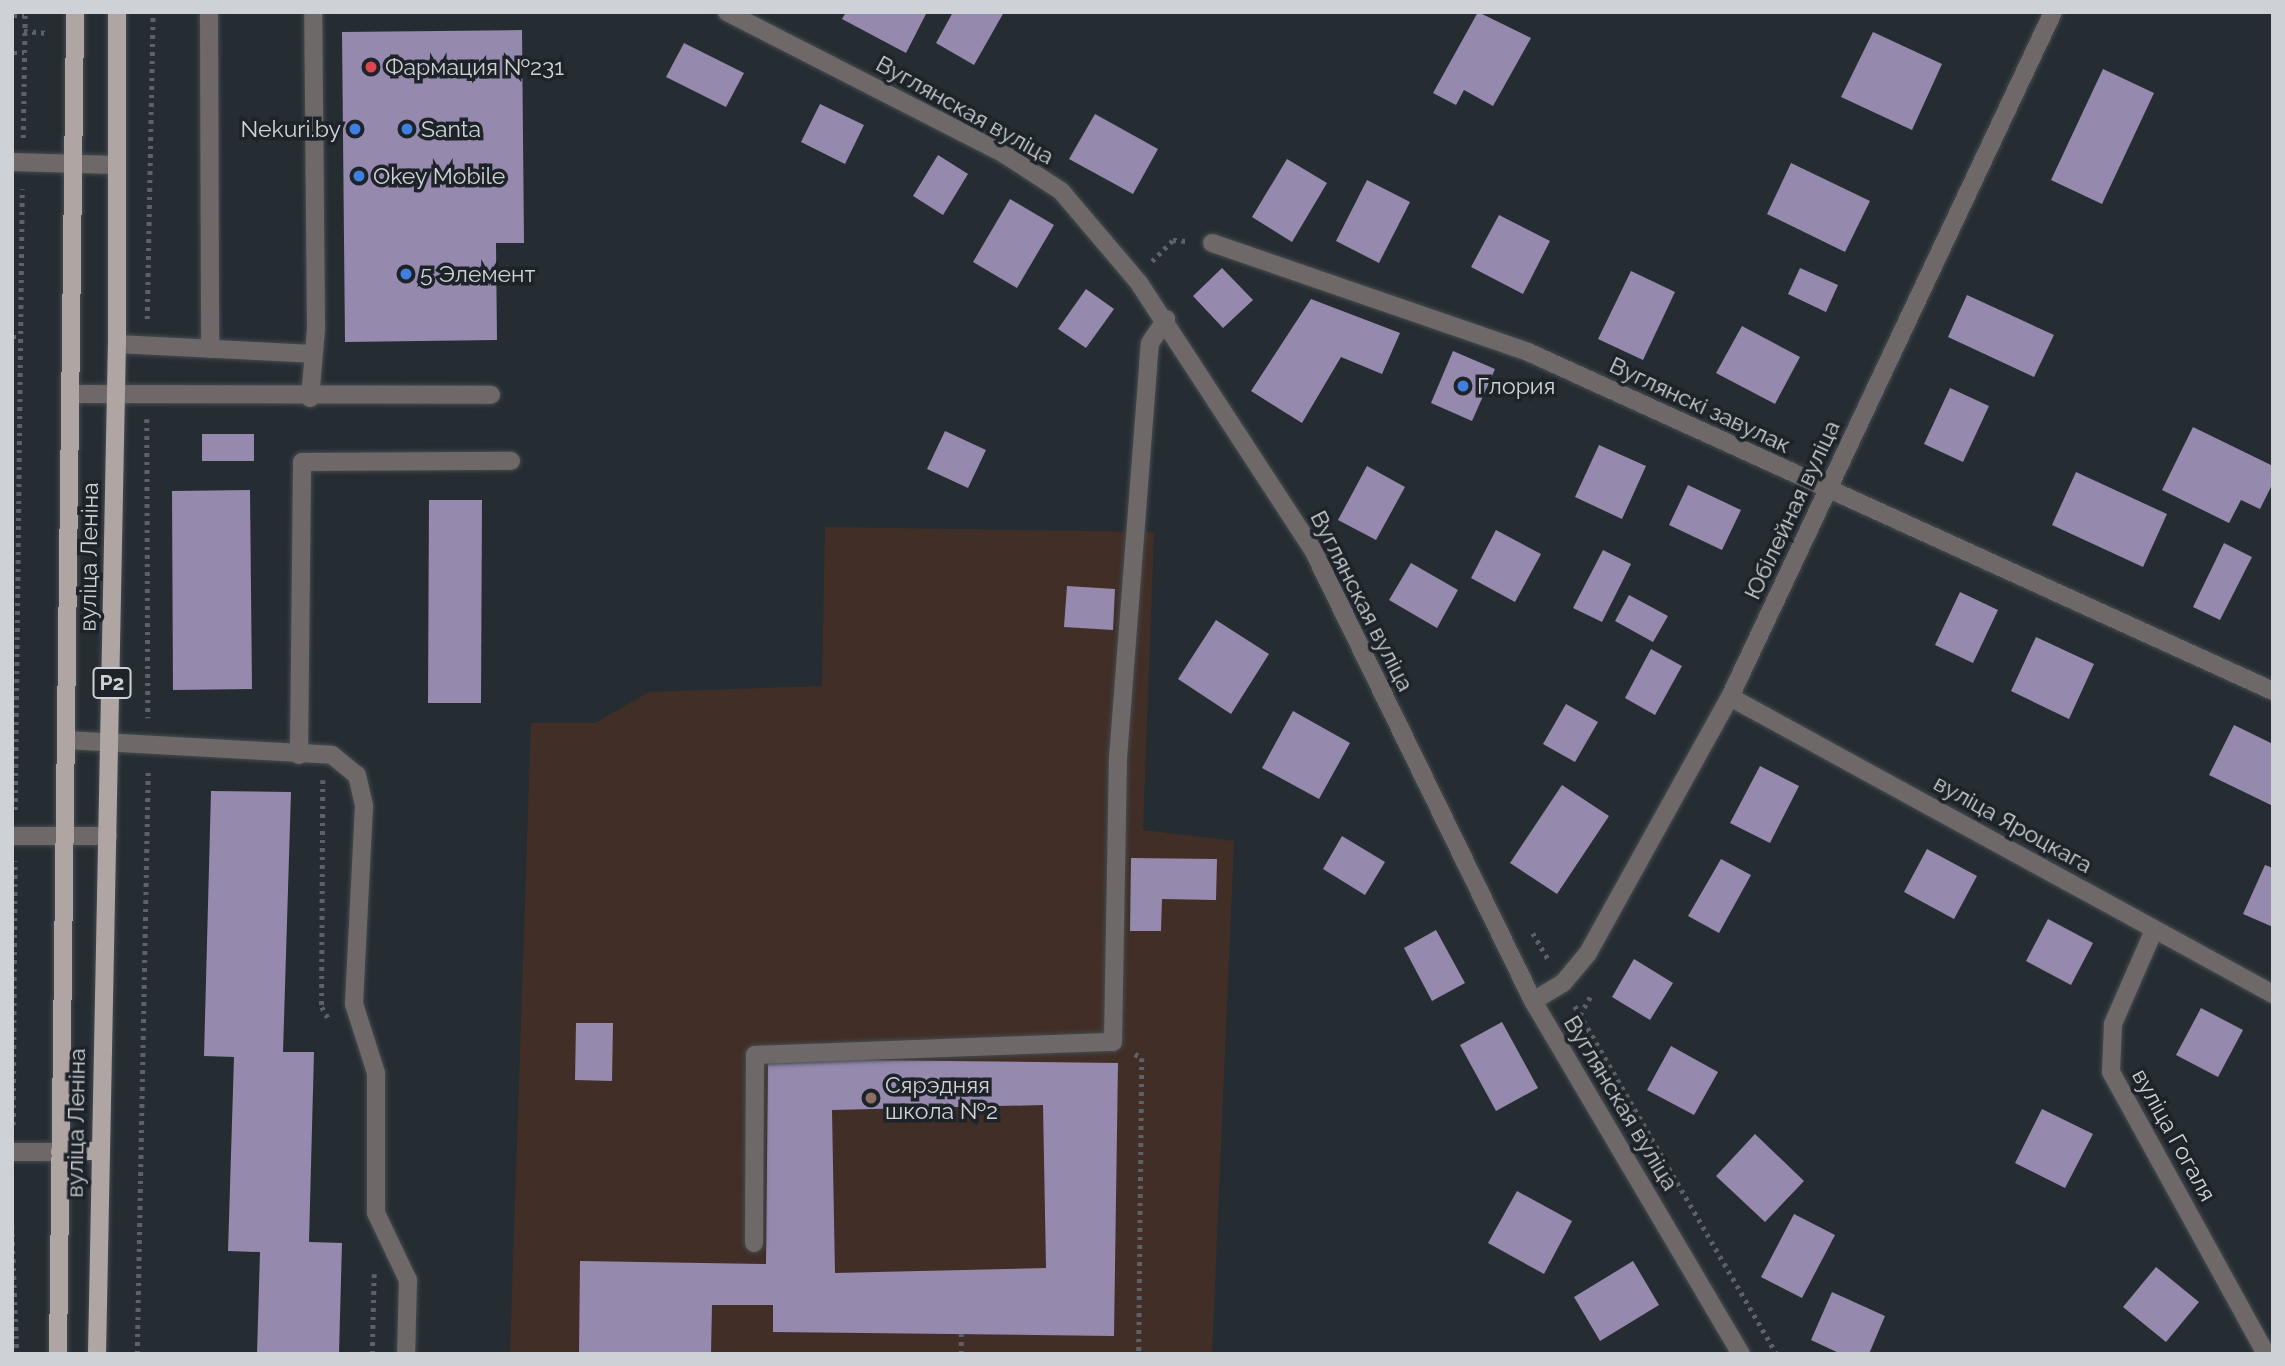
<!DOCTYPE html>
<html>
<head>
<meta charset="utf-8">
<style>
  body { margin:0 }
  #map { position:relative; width:2285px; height:1366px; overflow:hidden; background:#262d32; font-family:Raleway,sans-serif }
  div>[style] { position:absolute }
  .education>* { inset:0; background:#412f27 }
  .building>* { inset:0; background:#9589ad }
  .path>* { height:4.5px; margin-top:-2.25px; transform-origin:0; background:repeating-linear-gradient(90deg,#5c6267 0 3.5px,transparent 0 8.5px) }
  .roads { filter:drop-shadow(0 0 2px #444b50) drop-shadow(0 0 2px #444b50) }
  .minor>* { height:18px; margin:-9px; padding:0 9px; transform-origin:9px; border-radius:9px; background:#6e6968 }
  .major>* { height:18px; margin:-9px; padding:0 9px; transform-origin:9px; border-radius:9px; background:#afa6a3 }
  .dots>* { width:19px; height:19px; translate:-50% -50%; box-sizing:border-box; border:4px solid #1d2328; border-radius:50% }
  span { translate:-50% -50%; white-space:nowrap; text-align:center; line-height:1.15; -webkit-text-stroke:7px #1d2328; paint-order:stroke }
  .shield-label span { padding:2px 5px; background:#1d2328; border:2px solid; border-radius:5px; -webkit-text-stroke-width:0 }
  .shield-label { font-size:21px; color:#ced2d6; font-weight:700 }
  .poi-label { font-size:23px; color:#ced2d6 }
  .left { translate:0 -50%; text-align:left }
  .right { translate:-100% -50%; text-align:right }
  .street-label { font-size:23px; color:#ced2d6 }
  .frame { position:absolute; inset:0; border:14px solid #ced2d6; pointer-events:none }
</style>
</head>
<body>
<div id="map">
  <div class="education">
    <i style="clip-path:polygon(825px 527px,1154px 532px,1143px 830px,1234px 841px,1212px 1354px,510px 1354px,531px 723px,595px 723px,649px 692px,822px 686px)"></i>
  </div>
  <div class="building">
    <i style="clip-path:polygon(846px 12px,927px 12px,906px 53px,842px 19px)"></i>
    <i style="clip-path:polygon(953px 12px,1004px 12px,974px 65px,936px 43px)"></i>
    <i style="clip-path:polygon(1478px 12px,1531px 38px,1493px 106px,1464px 90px,1456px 105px,1433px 93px)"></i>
    <i style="clip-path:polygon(522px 30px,524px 243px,496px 243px,497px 340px,345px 342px,342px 32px)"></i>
    <i style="clip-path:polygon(1873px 32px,1942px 64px,1912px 130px,1841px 97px)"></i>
    <i style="clip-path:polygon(684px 43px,744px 73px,726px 107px,666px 77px)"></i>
    <i style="clip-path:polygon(2103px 69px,2154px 93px,2102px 204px,2051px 180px)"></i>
    <i style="clip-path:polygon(820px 104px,864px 125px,845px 164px,801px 142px)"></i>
    <i style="clip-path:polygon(1095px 114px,1158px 149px,1133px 194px,1069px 159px)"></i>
    <i style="clip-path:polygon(938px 155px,968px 174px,943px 215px,913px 196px)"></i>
    <i style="clip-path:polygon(1287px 159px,1327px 183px,1292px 242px,1252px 217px)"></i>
    <i style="clip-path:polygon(1791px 163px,1870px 201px,1845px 252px,1767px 214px)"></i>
    <i style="clip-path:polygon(1367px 180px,1410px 202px,1379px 263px,1336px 241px)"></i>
    <i style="clip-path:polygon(1010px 199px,1054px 225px,1017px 288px,973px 262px)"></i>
    <i style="clip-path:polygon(1499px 215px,1550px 241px,1523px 294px,1471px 267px)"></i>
    <i style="clip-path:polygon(1222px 268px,1253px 300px,1223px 328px,1193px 296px)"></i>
    <i style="clip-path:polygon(1800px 268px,1838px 285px,1826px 312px,1788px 294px)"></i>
    <i style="clip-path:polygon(1631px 271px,1675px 292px,1643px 360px,1598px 339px)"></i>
    <i style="clip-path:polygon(1086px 289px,1114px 309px,1086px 348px,1058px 329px)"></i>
    <i style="clip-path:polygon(1967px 295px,2054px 335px,2034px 377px,1948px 337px)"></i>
    <i style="clip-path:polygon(1311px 299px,1400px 333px,1382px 374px,1341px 357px,1302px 423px,1251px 391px)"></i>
    <i style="clip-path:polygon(1742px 326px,1800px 357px,1775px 404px,1716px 373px)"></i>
    <i style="clip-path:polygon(1453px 351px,1495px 369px,1472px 421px,1431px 403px)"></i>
    <i style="clip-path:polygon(1950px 388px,1989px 406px,1963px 462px,1924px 444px)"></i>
    <i style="clip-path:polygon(2193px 427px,2273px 466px,2273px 483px,2260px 509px,2241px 500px,2229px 523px,2162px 490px)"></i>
    <i style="clip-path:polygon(945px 431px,986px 450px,968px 488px,927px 469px)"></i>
    <i style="clip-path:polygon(202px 434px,254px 434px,254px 461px,202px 461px)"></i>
    <i style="clip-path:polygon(1599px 445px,1646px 466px,1622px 519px,1575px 497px)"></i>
    <i style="clip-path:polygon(1367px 466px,1405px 487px,1376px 540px,1338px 520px)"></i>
    <i style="clip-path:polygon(2076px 472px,2167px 514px,2143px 567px,2052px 525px)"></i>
    <i style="clip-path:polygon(1688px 485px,1741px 510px,1722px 550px,1669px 525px)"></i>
    <i style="clip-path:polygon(250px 490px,252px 689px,173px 690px,172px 491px)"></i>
    <i style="clip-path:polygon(429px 500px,482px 500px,481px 703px,428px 703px)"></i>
    <i style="clip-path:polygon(1496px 530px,1541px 554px,1515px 602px,1471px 578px)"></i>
    <i style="clip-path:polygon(2224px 543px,2252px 557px,2220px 620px,2193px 607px)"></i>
    <i style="clip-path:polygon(1603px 550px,1631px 564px,1602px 622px,1573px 608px)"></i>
    <i style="clip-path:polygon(1411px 563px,1458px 590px,1437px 628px,1389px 600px)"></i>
    <i style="clip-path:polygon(1067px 586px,1115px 589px,1113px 630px,1064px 627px)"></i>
    <i style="clip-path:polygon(1960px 592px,1998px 610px,1973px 663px,1935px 645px)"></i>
    <i style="clip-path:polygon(1629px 595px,1668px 616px,1653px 642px,1615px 621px)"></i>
    <i style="clip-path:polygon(1216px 620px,1269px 654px,1231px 714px,1178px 679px)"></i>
    <i style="clip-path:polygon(2036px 637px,2094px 664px,2069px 719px,2011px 691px)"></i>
    <i style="clip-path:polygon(1651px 649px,1682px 666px,1655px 715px,1625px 698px)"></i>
    <i style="clip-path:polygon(1566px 704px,1598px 722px,1575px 762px,1543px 744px)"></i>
    <i style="clip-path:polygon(1293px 711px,1350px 743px,1319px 799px,1262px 768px)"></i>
    <i style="clip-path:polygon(2234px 725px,2273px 744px,2273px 806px,2209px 775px)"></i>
    <i style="clip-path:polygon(1760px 766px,1799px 786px,1770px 843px,1730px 823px)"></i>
    <i style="clip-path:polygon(1562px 785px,1609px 816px,1557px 894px,1510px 863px)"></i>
    <i style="clip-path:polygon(211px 791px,291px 792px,283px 1052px,314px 1052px,309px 1242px,342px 1243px,339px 1354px,257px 1354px,260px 1252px,228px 1251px,234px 1057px,204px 1056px)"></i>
    <i style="clip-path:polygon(1342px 836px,1385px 862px,1365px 895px,1323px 869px)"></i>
    <i style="clip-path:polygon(1927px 849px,1977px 876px,1954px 919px,1904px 892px)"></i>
    <i style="clip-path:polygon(1131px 858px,1217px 859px,1216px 900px,1162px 899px,1161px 931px,1130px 931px)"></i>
    <i style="clip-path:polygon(1721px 859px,1751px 875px,1719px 933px,1688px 916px)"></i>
    <i style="clip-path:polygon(2265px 865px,2273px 868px,2273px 927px,2243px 914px)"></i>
    <i style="clip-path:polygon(2048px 919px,2093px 943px,2071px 985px,2026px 961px)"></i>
    <i style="clip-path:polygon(1436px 930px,1465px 983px,1432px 1001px,1404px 948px)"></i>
    <i style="clip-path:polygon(1634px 959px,1673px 983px,1650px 1020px,1612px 997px)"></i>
    <i style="clip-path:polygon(2201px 1008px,2243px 1030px,2218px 1077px,2176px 1055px)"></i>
    <i style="clip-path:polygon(1502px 1022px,1538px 1088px,1496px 1111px,1460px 1045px)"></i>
    <i style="clip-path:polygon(576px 1023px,613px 1023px,612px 1081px,575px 1080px)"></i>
    <i style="clip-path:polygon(1671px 1046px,1718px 1072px,1694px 1115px,1647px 1090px)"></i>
    <i style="clip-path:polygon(evenodd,768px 1059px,1118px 1063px,1114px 1336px,773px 1332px,773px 1305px,712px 1305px,711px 1354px,579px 1354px,580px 1261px,766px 1264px,768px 1059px,1043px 1105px,1046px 1268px,835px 1273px,832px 1110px,1043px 1105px)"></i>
    <i style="clip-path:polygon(2042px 1109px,2093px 1134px,2065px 1188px,2015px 1163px)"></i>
    <i style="clip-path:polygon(1755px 1134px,1804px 1181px,1765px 1222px,1716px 1176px)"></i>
    <i style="clip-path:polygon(1517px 1191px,1572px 1221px,1544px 1274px,1488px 1243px)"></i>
    <i style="clip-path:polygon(1794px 1214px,1835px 1235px,1802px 1298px,1761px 1277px)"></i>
    <i style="clip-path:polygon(1633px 1261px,1659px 1305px,1600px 1341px,1574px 1297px)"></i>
    <i style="clip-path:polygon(2156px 1267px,2199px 1302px,2166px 1342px,2123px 1307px)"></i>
    <i style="clip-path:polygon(1832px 1292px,1885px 1316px,1869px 1354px,1841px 1354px,1811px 1340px)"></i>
  </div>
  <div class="path">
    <i style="left:14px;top:16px;width:10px"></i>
    <i style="left:24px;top:31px;width:24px;rotate:5deg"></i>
    <i style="left:14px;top:53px;width:10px"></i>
    <i style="left:23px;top:138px;width:126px;rotate:-89.1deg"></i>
    <i style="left:1152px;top:261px;width:30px;rotate:-45deg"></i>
    <i style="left:1173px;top:240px;width:14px;rotate:4deg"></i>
    <i style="left:147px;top:319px;width:307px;rotate:-88.9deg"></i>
    <i style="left:12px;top:337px;width:8px"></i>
    <i style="left:147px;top:419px;width:299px;rotate:89.8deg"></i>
    <i style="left:323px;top:780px;width:227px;rotate:90.3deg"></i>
    <i style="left:322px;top:1007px;width:13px;rotate:61deg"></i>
    <i style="left:15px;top:810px;width:621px;rotate:-89.35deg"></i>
    <i style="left:1533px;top:933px;width:30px;rotate:60deg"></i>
    <i style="left:1575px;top:1006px;width:402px;rotate:59.9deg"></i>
    <i style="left:1580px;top:1015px;width:23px;rotate:-61deg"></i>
    <i style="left:1135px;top:1054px;width:8px;rotate:30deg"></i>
    <i style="left:1142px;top:1058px;width:296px;rotate:90.6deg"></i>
    <i style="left:13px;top:1125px;width:264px;rotate:-89.6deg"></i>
    <i style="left:12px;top:1225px;width:129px;rotate:87.8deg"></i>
    <i style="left:137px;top:1354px;width:585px;rotate:-88.92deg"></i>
    <i style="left:372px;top:1354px;width:80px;rotate:-88.6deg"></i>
    <i style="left:961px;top:1354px;width:20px;rotate:-90deg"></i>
  </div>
  <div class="roads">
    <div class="minor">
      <i style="left:209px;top:12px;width:337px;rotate:89.8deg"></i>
      <i style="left:727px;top:12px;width:311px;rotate:27.1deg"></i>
      <i style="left:1004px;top:154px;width:68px;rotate:33deg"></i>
      <i style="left:1061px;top:191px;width:121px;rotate:49.7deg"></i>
      <i style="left:1139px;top:283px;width:319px;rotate:56.9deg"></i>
      <i style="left:1313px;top:550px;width:502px;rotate:64deg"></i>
      <i style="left:1533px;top:1001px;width:410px;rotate:59.5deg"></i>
      <i style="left:12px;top:162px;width:104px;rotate:1.7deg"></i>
      <i style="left:1212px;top:243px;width:334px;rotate:19deg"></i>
      <i style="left:1528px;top:352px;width:819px;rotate:24.47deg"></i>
      <i style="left:117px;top:344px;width:196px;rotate:2.9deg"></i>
      <i style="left:71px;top:394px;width:420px;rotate:0.1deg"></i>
      <i style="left:310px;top:398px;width:69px;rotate:-85deg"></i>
      <i style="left:316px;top:329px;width:317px;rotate:-90.5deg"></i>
      <i style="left:1730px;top:697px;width:619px;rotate:28.68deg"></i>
      <i style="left:66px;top:740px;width:266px;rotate:3.2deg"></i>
      <i style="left:332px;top:755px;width:32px;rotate:39deg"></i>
      <i style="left:357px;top:775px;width:32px;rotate:77deg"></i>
      <i style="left:364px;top:806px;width:198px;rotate:92.9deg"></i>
      <i style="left:354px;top:1004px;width:72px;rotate:72.3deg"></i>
      <i style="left:376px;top:1073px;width:140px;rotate:90deg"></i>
      <i style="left:376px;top:1213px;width:74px;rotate:64.5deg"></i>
      <i style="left:408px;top:1280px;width:74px;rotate:91.5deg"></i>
      <i style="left:299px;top:755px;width:293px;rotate:-89.4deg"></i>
      <i style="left:302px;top:462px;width:209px;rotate:-0.3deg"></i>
      <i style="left:12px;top:836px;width:96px"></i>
      <i style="left:2154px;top:930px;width:103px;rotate:113.6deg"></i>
      <i style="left:2113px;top:1024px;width:48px;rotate:92.4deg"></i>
      <i style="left:2111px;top:1072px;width:322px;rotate:61.2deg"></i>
      <i style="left:1533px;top:1001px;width:35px;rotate:-31deg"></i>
      <i style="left:1563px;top:983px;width:39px;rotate:-50deg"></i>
      <i style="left:1588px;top:953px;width:293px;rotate:-61deg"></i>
      <i style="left:1730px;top:697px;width:757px;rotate:-64.75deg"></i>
      <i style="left:12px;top:1152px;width:48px"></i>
      <i style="left:754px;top:1243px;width:188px;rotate:-89.7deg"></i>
      <i style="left:755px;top:1055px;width:358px;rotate:-2.1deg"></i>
      <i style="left:1113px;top:1042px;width:284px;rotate:-89deg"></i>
      <i style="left:1118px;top:758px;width:394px;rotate:-85.6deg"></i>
      <i style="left:1148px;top:365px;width:22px;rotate:-85deg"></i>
      <i style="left:1150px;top:343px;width:29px;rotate:-56deg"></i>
    </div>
    <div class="major">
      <i style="left:60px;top:1152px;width:38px;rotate:-2deg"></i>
      <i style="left:58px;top:1354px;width:1342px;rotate:-89.27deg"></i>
      <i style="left:97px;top:1354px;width:1010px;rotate:-88.87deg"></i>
      <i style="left:117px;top:344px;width:332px;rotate:-90deg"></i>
    </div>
  </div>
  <div class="dots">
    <i style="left:371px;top:67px;background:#e0444e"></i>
    <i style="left:355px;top:129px;background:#3f7fe0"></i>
    <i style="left:407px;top:129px;background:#3f7fe0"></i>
    <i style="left:359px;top:176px;background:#3f7fe0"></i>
    <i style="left:406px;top:274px;background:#3f7fe0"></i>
    <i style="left:1463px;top:386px;background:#3f7fe0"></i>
    <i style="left:871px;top:1098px;background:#8d6e63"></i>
  </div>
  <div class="shield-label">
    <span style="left:112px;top:683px">Р2</span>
  </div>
  <div class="poi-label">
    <span class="left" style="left:385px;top:67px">Фармация №231</span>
    <span class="right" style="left:341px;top:129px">Nekuri.by</span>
    <span class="left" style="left:421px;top:129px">Santa</span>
    <span class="left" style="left:373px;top:176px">Okey Mobile</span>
    <span class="left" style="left:420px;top:274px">5 Элемент</span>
    <span class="left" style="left:1477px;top:386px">Глория</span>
    <span class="left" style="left:885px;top:1098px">Сярэдняя<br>школа №2</span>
  </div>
  <div class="street-label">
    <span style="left:965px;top:110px;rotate:29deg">Вуглянская вуліца</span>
    <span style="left:1700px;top:405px;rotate:25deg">Вуглянскі завулак</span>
    <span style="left:1792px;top:510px;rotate:-65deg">Юбілейная вуліца</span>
    <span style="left:89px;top:557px;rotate:-89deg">вуліца Леніна</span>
    <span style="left:1362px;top:601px;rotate:63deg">Вуглянская вуліца</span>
    <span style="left:2013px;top:824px;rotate:29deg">вуліца Яроцкага</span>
    <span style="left:1621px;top:1103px;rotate:59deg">Вуглянская вуліца</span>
    <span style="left:76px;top:1123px;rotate:-89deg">вуліца Леніна</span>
    <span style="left:2174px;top:1135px;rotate:61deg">вуліца Гогаля</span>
  </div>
  <div class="frame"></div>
</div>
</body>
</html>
